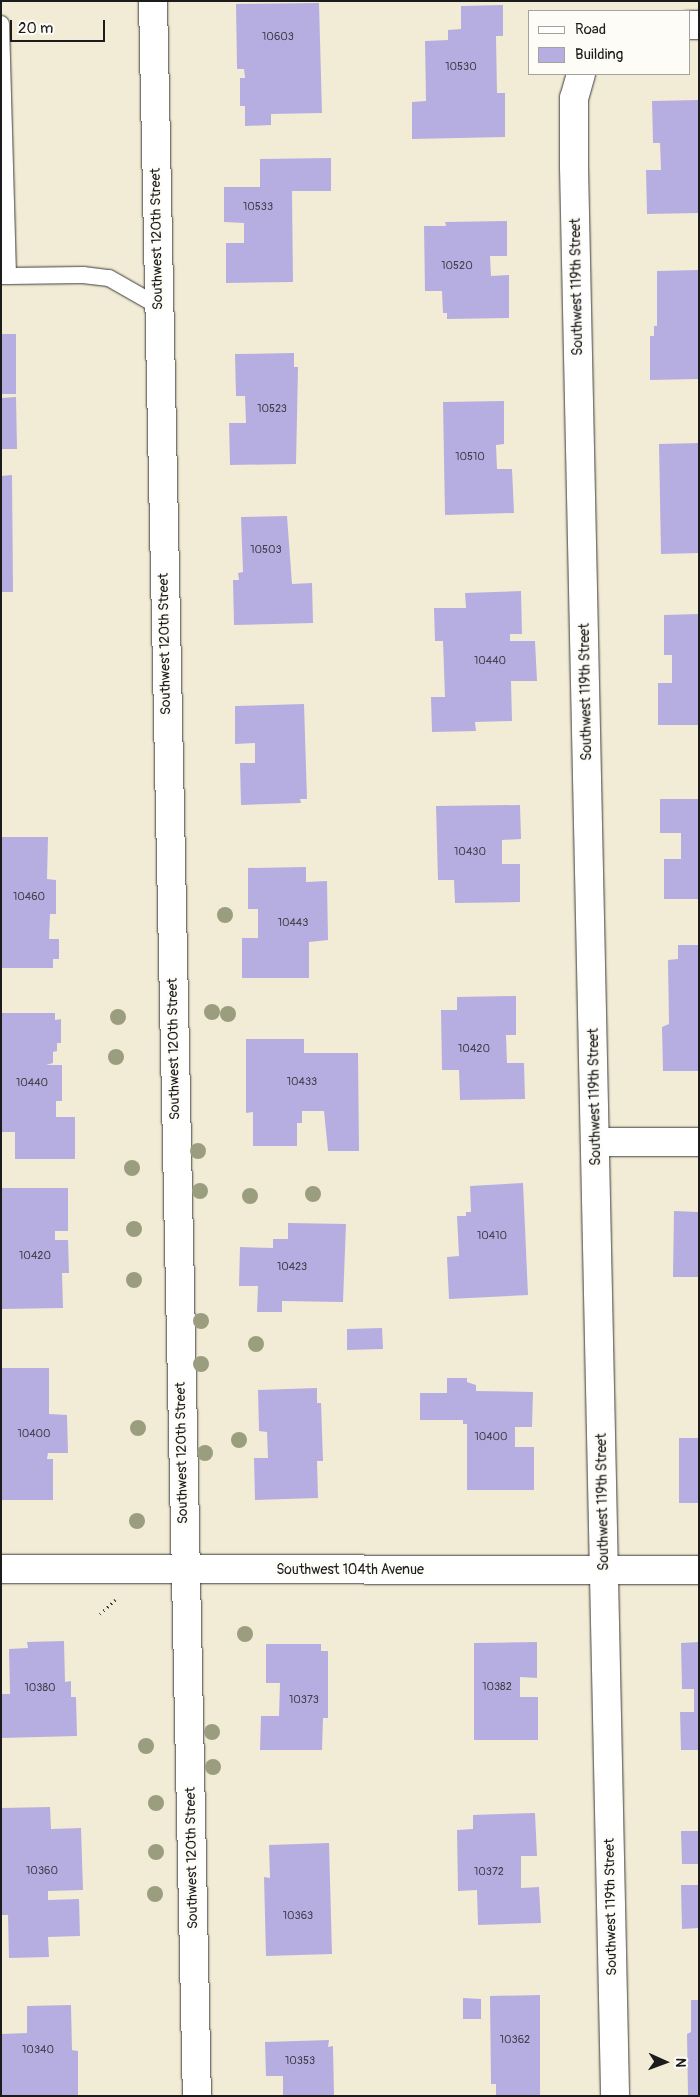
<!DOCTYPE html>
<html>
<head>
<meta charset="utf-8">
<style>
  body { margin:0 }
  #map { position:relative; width:700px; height:2097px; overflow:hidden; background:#f2ecd6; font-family:Pangolin,sans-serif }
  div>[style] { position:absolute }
  .building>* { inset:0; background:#b6aee0 }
  .path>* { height:3px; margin-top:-1.5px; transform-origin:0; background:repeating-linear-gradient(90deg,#3c3b38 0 1px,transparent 0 5px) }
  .roads { filter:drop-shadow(0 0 1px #3c3b38) drop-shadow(0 0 1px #3c3b38) }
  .service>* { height:16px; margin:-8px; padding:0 8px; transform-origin:8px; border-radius:8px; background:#fff }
  .minor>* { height:28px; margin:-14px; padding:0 14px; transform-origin:14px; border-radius:14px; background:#fff }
  .tertiary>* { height:28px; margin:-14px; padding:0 14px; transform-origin:14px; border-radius:14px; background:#fff }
  .trees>* { width:16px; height:16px; margin:-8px; border-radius:50%; background:#9b9d7f }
  span { translate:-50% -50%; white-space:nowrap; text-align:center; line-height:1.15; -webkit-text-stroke:4.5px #fdfcf7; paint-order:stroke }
  .number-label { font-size:11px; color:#42404d }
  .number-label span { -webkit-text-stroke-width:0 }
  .street-label { font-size:14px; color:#1c1c1c }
  .frame { position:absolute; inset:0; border:2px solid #1c1c1c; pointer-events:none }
  .legend { position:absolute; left:528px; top:10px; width:162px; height:65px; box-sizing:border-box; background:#fdfcf7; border:1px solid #a3a29f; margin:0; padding:6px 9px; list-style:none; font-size:15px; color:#1c1c1c }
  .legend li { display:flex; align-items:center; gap:10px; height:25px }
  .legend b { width:25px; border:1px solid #a3a29f }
  .north { position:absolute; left:640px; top:2037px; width:50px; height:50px; -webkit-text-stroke:4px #fdfcf7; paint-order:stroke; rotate:92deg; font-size:14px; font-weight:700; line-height:20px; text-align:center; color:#1c1c1c }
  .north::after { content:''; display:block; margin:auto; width:18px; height:22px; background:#1c1c1c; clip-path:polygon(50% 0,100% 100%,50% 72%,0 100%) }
  .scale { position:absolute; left:10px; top:20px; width:95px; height:22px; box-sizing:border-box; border:2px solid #1c1c1c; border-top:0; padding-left:6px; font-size:15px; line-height:18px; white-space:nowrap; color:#1c1c1c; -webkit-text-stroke:4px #fdfcf7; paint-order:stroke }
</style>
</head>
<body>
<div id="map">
  <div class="building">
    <i style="clip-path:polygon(319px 3px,322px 113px,271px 114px,271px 125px,245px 126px,245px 106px,240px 106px,240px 78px,245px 78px,244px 69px,237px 69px,236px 4px)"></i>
    <i style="clip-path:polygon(503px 5px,503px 36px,496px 36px,497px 93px,505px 93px,505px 137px,412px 139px,412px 102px,426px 101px,425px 41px,448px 40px,448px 30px,461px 29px,461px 6px)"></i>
    <i style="clip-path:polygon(699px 100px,699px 213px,647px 214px,646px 170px,661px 170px,660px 143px,653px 143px,652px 101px)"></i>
    <i style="clip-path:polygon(331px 158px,331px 191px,292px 191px,293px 282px,226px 283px,226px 243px,244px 243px,244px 223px,224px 222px,224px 187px,260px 187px,260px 159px)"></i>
    <i style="clip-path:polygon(507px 221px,507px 256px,490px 256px,491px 276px,509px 275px,509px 318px,447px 319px,447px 313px,443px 313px,442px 291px,425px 291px,424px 226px,446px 226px,445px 222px)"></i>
    <i style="clip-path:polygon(699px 270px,699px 379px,650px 380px,650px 336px,654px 336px,654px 326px,657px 326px,657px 271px)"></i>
    <i style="clip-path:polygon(1px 334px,16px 334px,16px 394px,1px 394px)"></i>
    <i style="clip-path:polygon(294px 353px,294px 367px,298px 367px,296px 464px,230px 465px,229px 423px,246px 423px,245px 396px,236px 396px,235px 354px)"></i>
    <i style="clip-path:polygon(16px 397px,17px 449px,1px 449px,1px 398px)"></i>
    <i style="clip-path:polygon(504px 401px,504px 444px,496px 445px,497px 469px,512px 469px,514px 513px,445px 515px,443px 402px)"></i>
    <i style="clip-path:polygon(699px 443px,699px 553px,661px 554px,659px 444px)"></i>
    <i style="clip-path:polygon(12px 475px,13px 592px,1px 592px,1px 476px)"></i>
    <i style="clip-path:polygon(287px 516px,292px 584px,312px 583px,313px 623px,234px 625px,233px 580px,239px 580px,238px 573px,243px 572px,241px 517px)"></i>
    <i style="clip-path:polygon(521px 591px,522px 634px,510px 634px,510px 641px,535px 641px,537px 681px,511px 681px,512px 721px,475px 722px,476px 731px,432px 732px,431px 697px,445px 697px,443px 641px,435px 641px,434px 608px,466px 608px,465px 593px)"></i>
    <i style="clip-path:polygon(699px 614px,699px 725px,658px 725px,658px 683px,672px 683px,672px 655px,664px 655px,664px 615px)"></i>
    <i style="clip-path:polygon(304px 704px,307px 799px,300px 799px,301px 803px,241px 805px,240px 763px,255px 763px,255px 743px,235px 744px,235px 706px)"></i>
    <i style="clip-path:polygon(660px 799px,699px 799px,699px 899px,664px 899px,664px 859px,681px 859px,681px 833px,660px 833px)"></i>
    <i style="clip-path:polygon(520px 805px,521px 839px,502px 840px,502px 864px,520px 864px,520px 902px,455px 903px,454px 880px,438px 880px,436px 806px)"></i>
    <i style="clip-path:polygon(1px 837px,48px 837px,47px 879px,56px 880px,56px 914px,50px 914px,49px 939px,59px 939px,59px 959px,53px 959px,53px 968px,1px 968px)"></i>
    <i style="clip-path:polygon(306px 867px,306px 882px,327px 881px,328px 940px,309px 942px,309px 978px,242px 978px,242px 938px,258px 938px,258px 909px,248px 909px,248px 868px)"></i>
    <i style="clip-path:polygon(678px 945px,699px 945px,699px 1071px,663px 1071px,662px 1027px,669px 1024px,668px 960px,678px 959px)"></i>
    <i style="clip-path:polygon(516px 996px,516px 1035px,506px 1035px,507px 1063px,524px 1063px,525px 1099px,460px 1100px,459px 1070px,442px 1070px,441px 1010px,457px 1010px,457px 997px)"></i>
    <i style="clip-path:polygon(1px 1013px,55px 1013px,55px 1020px,61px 1019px,61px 1043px,57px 1043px,57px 1051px,53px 1052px,53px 1063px,46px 1065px,62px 1065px,62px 1101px,56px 1101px,56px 1117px,75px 1117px,75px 1159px,15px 1159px,15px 1132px,1px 1132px)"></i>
    <i style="clip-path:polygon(246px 1039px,304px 1039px,304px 1053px,358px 1053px,359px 1151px,328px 1151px,324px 1111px,302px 1111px,302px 1123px,297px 1123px,297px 1146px,253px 1146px,253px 1112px,246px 1113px)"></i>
    <i style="clip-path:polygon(523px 1183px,528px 1295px,449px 1299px,447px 1257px,459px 1256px,457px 1216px,466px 1216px,466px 1212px,471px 1212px,470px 1186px)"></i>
    <i style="clip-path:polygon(1px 1188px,68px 1188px,68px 1231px,55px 1231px,55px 1240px,68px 1240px,69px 1273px,62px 1273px,63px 1308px,1px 1309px)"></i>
    <i style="clip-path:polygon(674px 1211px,699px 1212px,699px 1277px,673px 1277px)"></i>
    <i style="clip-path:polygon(288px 1223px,346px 1224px,343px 1302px,282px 1301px,282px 1312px,257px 1312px,258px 1286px,239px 1286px,240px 1247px,273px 1248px,273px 1239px,288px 1239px)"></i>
    <i style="clip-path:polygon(382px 1328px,383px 1349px,347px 1350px,347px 1329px)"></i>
    <i style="clip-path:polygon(1px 1368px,49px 1368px,49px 1414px,67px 1415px,68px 1453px,48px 1453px,47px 1459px,53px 1459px,53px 1500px,1px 1500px)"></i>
    <i style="clip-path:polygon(447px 1378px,467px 1378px,467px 1382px,476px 1385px,476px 1391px,533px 1392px,532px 1427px,515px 1427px,515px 1447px,534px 1447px,534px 1490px,467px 1490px,467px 1424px,463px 1424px,463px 1420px,420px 1420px,420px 1393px,447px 1393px)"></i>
    <i style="clip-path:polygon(317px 1388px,317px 1403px,321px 1403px,323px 1461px,317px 1461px,318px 1498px,255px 1500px,254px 1458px,268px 1458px,267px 1432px,259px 1431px,258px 1390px)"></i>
    <i style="clip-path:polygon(679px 1438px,699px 1438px,699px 1503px,679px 1503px)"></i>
    <i style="clip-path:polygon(64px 1641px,65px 1682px,71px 1681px,71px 1697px,76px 1697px,77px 1736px,1px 1738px,1px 1694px,10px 1694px,9px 1649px,28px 1648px,27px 1642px)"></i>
    <i style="clip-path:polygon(537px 1642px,537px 1678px,520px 1677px,520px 1697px,538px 1697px,538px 1740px,474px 1740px,474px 1643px)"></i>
    <i style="clip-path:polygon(699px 1642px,699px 1750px,681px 1750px,680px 1712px,694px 1712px,694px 1689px,682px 1689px,681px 1643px)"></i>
    <i style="clip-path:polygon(266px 1644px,321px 1644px,321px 1651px,328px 1651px,328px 1718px,323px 1718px,322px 1750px,260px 1750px,261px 1716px,279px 1716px,280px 1683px,266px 1683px)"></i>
    <i style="clip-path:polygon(50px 1807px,51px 1829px,81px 1828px,83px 1890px,48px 1891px,48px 1900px,79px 1899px,80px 1936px,48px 1937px,49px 1957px,9px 1958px,8px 1915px,1px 1915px,1px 1808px)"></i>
    <i style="clip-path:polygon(535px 1813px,537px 1856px,521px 1856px,521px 1888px,539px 1887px,541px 1923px,478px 1925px,477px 1890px,458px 1891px,457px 1830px,473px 1829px,473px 1815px)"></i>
    <i style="clip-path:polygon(681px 1831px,699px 1831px,699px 1864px,682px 1864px)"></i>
    <i style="clip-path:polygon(329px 1843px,332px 1954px,266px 1956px,264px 1877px,270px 1878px,269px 1845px)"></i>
    <i style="clip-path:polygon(681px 1885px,699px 1885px,699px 1928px,682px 1929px)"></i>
    <i style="clip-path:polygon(540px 1995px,540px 2096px,496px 2096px,496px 2084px,491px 2084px,490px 1996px)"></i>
    <i style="clip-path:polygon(463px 1998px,481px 1999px,481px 2019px,463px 2019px)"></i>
    <i style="clip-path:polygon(691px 2000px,699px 2000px,699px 2096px,688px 2096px,687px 2034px,691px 2032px)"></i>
    <i style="clip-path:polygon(71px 2005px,72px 2050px,78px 2051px,78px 2096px,1px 2096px,1px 2034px,27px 2033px,27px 2006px)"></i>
    <i style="clip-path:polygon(329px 2040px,328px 2047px,333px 2046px,334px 2096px,283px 2096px,283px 2076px,266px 2076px,265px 2042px)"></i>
  </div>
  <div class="path">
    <i style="left:100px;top:1614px;width:21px;rotate:-43deg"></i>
  </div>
  <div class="roads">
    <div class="service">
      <i style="left:1px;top:24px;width:252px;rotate:88.4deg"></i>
      <i style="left:8px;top:276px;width:7px;rotate:180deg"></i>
      <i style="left:8px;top:276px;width:75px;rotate:-0.8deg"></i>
      <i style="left:83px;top:275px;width:26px;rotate:7deg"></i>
      <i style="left:109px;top:278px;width:56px;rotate:29.7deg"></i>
    </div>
    <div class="minor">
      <i style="left:689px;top:25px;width:10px"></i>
      <i style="left:581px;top:74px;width:25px;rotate:106deg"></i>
      <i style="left:574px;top:98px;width:69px;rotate:90deg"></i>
      <i style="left:574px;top:167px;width:1929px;rotate:88.78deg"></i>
      <i style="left:596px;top:1142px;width:103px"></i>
      <i style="left:1px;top:1569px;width:698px;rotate:0.08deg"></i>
    </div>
    <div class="tertiary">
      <i style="left:153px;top:1px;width:2095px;rotate:88.8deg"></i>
    </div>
  </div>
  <div class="trees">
    <i style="left:225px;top:915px"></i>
    <i style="left:212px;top:1012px"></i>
    <i style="left:228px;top:1014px"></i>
    <i style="left:118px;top:1017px"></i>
    <i style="left:116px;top:1057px"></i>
    <i style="left:198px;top:1151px"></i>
    <i style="left:132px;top:1168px"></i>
    <i style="left:200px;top:1191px"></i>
    <i style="left:313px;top:1194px"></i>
    <i style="left:250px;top:1196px"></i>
    <i style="left:134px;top:1229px"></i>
    <i style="left:134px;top:1280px"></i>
    <i style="left:201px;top:1321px"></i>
    <i style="left:256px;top:1344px"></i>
    <i style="left:201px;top:1364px"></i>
    <i style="left:138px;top:1428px"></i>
    <i style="left:239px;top:1440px"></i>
    <i style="left:205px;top:1453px"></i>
    <i style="left:137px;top:1521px"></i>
    <i style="left:245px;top:1634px"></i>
    <i style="left:212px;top:1732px"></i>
    <i style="left:146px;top:1746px"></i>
    <i style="left:213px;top:1767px"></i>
    <i style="left:156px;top:1803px"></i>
    <i style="left:156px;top:1852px"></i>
    <i style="left:155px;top:1894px"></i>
  </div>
  <div class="number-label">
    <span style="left:278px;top:37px">10603</span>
    <span style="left:461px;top:67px">10530</span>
    <span style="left:258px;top:207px">10533</span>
    <span style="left:457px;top:266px">10520</span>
    <span style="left:272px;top:409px">10523</span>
    <span style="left:470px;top:457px">10510</span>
    <span style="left:266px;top:550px">10503</span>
    <span style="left:490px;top:661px">10440</span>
    <span style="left:470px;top:852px">10430</span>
    <span style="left:29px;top:897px">10460</span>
    <span style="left:293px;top:923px">10443</span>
    <span style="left:474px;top:1049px">10420</span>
    <span style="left:302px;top:1082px">10433</span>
    <span style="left:32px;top:1083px">10440</span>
    <span style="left:492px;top:1236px">10410</span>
    <span style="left:35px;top:1256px">10420</span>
    <span style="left:292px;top:1267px">10423</span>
    <span style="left:34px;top:1434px">10400</span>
    <span style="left:491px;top:1437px">10400</span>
    <span style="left:497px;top:1687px">10382</span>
    <span style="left:40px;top:1688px">10380</span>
    <span style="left:304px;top:1700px">10373</span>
    <span style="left:42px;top:1871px">10360</span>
    <span style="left:489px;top:1872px">10372</span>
    <span style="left:298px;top:1916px">10363</span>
    <span style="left:515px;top:2040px">10362</span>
    <span style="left:38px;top:2050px">10340</span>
    <span style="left:300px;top:2061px">10353</span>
  </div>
  <div class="street-label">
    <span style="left:157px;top:239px;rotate:-91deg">Southwest 120th Street</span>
    <span style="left:577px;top:287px;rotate:-91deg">Southwest 119th Street</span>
    <span style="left:165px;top:644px;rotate:-91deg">Southwest 120th Street</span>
    <span style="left:586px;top:692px;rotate:-91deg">Southwest 119th Street</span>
    <span style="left:174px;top:1049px;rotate:-91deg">Southwest 120th Street</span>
    <span style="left:595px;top:1097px;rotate:-91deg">Southwest 119th Street</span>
    <span style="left:182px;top:1453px;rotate:-91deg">Southwest 120th Street</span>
    <span style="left:603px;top:1502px;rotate:-91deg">Southwest 119th Street</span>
    <span style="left:350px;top:1570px">Southwest 104th Avenue</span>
    <span style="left:192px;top:1858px;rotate:-91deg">Southwest 120th Street</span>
    <span style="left:611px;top:1907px;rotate:-91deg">Southwest 119th Street</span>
  </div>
  <div class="frame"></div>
  <ul class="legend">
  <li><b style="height:6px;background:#fff"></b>Road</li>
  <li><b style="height:14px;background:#b6aee0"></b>Building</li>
  </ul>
  <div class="north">N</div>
  <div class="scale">20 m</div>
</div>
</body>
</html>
